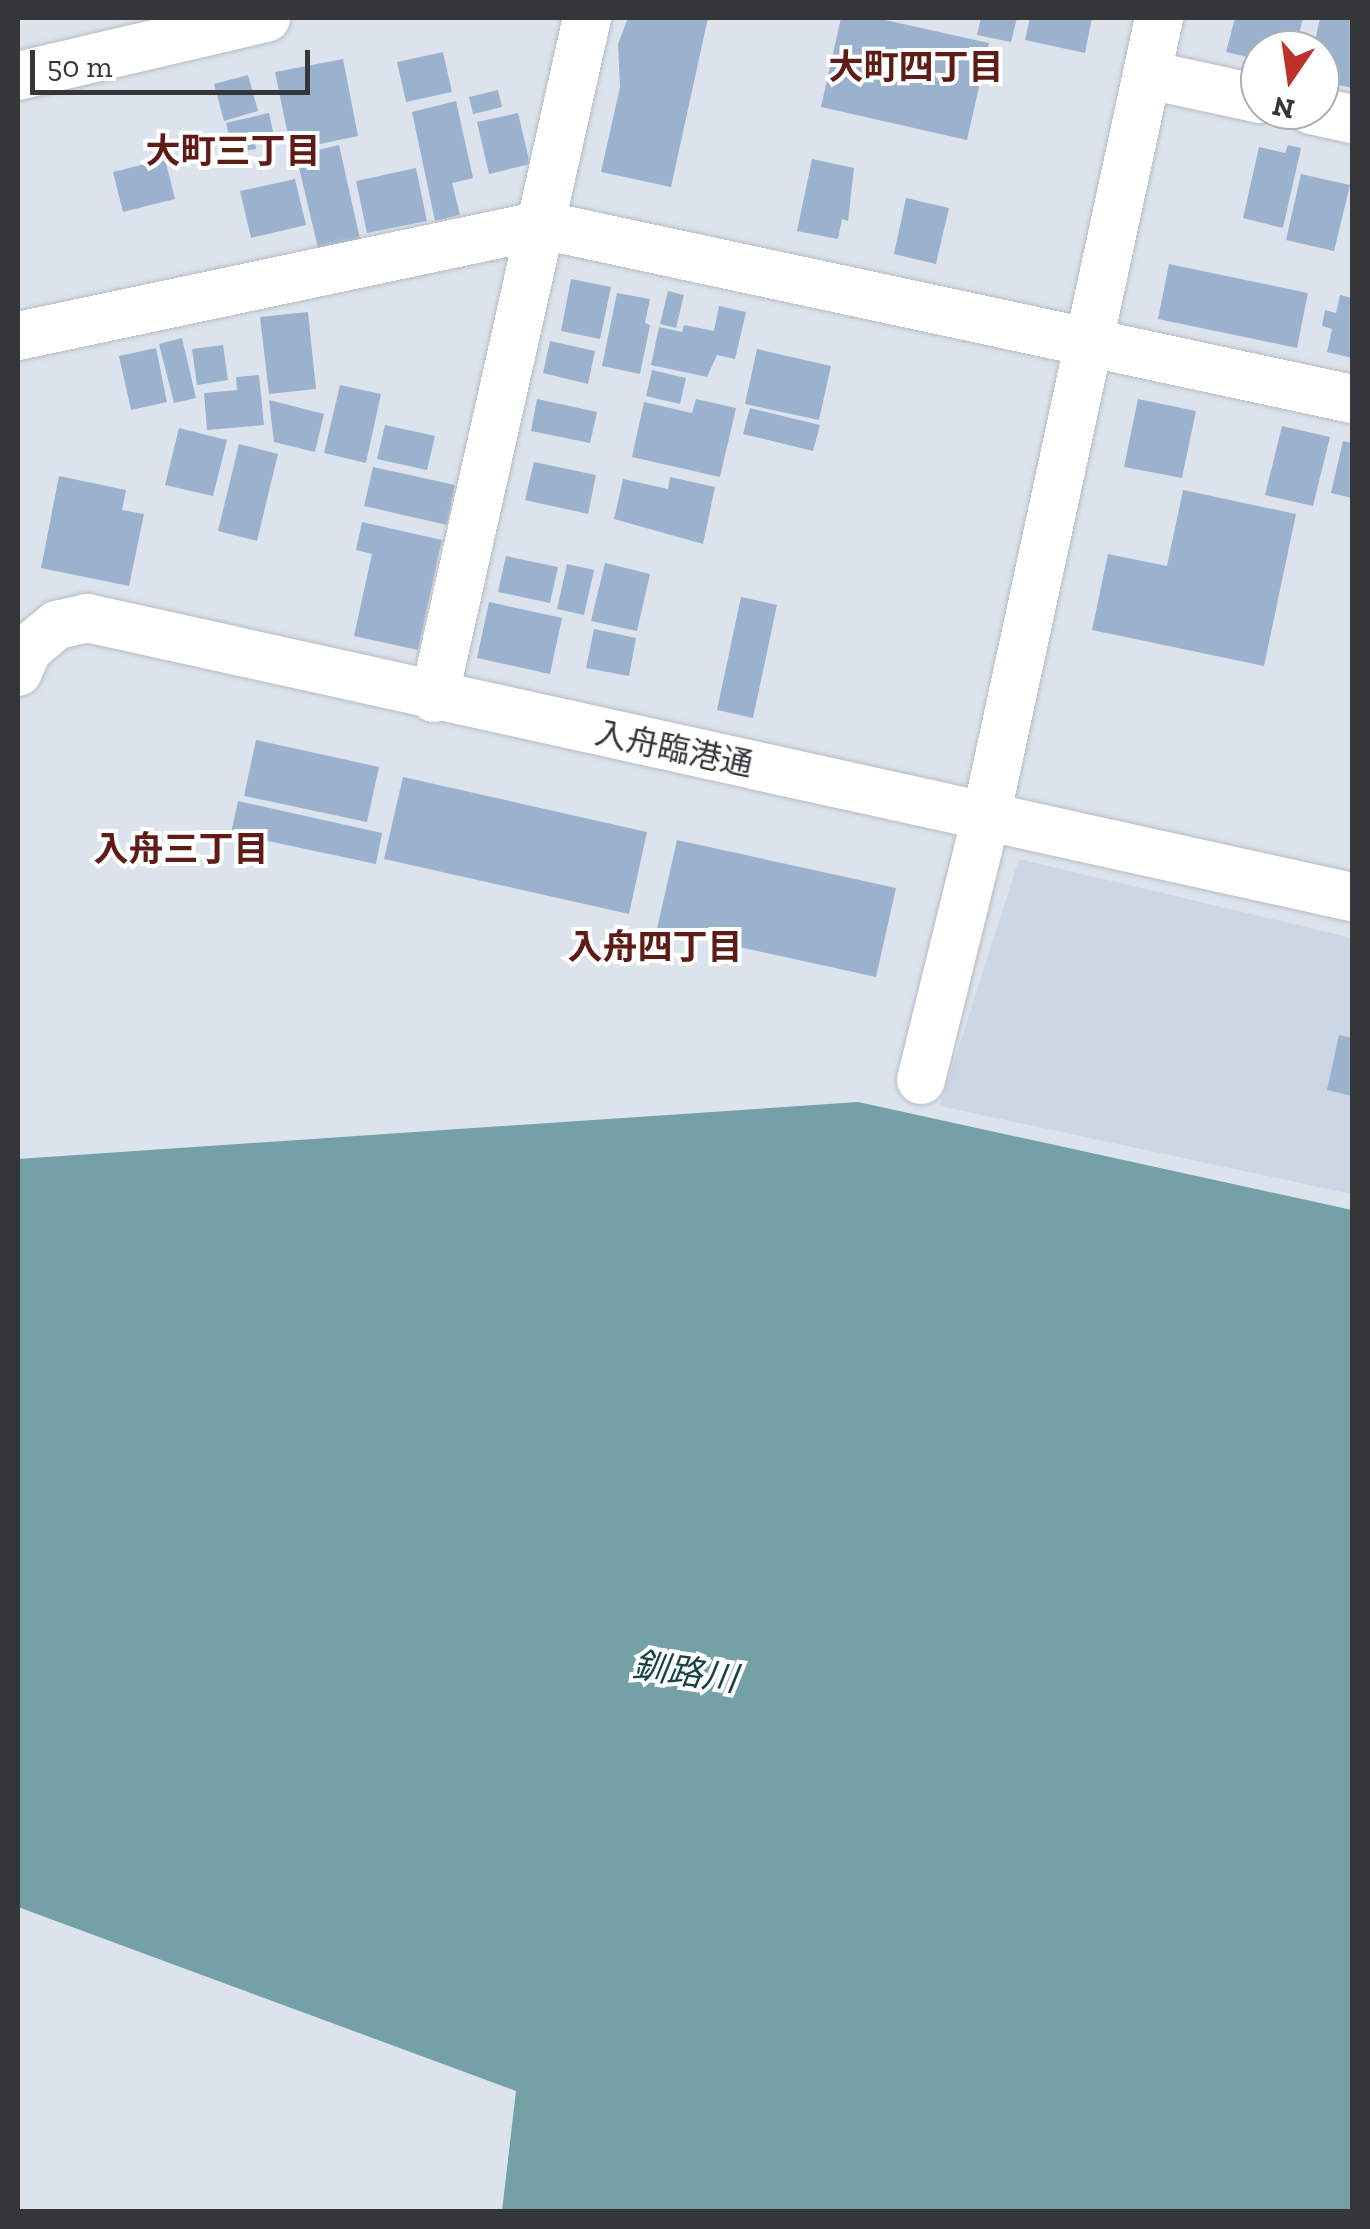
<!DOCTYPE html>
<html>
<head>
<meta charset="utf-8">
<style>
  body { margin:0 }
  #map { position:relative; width:1370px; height:2229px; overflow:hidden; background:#dde3ec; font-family:"Zilla Slab","Noto Sans JP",serif }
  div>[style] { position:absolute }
  .built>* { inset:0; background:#ccd6e4 }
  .water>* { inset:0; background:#73a1a6 }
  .building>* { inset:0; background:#9bb2cf }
  .roads { filter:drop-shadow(0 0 2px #b6bcc4) drop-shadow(0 0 2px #b6bcc4) }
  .minor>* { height:48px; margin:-24px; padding:0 24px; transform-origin:24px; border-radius:24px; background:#fff }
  span { translate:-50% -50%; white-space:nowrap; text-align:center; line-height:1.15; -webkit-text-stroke:8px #fff; paint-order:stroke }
  .street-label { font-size:32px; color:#343639 }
  .neighbourhood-label { font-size:35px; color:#5f1b16; font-weight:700 }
  .water-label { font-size:35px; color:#164247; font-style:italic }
  .frame { position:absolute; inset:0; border:20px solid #343639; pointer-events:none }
  .north { position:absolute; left:1240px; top:30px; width:100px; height:100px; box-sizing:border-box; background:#fff; border:2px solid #aeafb0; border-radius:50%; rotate:193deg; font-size:28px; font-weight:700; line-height:40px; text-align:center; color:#343639 }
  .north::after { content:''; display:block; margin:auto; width:35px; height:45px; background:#be3128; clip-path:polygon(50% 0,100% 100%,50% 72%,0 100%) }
  .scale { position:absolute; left:30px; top:50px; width:280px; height:45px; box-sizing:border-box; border:5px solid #343639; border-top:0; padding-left:12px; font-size:30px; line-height:35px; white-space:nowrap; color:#343639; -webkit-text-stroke:8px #fff; paint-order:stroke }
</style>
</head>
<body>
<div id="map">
  <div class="built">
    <i style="clip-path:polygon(1019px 859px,1352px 938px,1352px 1194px,940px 1106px)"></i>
  </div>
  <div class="water">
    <i style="clip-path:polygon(858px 1102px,1352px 1210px,1352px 2211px,502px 2211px,516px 2091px,18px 1907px,18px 1159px)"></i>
  </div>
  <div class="building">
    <i style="clip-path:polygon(628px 18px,708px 18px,671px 187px,601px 172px,620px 87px,618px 44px)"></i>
    <i style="clip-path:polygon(841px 18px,876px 18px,989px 43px,967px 140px,821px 107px)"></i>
    <i style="clip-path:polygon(981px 18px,1017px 18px,1011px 42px,977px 35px)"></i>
    <i style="clip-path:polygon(1030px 18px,1092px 18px,1085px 53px,1025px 40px)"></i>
    <i style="clip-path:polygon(1235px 18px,1303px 18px,1295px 50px,1260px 50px,1260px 60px,1226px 52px)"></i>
    <i style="clip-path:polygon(1320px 18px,1352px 18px,1352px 88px,1320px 81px,1320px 50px,1313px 50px)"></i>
    <i style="clip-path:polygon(443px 52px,452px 92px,406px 102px,397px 62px)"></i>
    <i style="clip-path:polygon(343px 59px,358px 136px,291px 150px,275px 72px)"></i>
    <i style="clip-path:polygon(248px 75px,258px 111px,224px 121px,214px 84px)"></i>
    <i style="clip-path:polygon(498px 90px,502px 107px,473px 114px,469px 97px)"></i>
    <i style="clip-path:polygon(456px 101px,473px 178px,452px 183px,460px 215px,435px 221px,412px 112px)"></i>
    <i style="clip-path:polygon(269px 113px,274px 137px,255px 141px,256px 149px,233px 153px,226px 123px)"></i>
    <i style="clip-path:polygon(518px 113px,530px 164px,489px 174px,477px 122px)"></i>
    <i style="clip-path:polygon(339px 145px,360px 239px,318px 248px,296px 155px)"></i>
    <i style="clip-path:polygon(1288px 145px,1301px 148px,1283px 228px,1243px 218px,1259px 147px,1285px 153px)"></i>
    <i style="clip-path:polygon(165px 159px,175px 199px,123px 212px,113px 172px)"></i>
    <i style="clip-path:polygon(812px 159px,854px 168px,848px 221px,842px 219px,838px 239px,797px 231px)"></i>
    <i style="clip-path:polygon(416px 168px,427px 221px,367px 233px,356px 181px)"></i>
    <i style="clip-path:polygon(1301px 174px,1350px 185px,1334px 251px,1286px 240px)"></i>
    <i style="clip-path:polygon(295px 179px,306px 225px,251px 238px,240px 191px)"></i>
    <i style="clip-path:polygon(906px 198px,949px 208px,936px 264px,894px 254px)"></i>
    <i style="clip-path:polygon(1169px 264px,1308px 293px,1297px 348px,1158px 319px)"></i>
    <i style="clip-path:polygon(571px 279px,611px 287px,600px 339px,561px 331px)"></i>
    <i style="clip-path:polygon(668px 291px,684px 295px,676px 328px,660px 324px)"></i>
    <i style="clip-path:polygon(617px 293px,650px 299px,645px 323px,650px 325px,640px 374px,602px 366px)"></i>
    <i style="clip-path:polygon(1340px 295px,1352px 298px,1352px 358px,1327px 352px,1332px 329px,1322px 326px,1325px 310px,1336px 313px)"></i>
    <i style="clip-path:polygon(719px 306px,746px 312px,735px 359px,717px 355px,707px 377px,651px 365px,659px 327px,682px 332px,684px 325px,714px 331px)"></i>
    <i style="clip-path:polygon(308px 312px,316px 389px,269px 394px,260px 317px)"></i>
    <i style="clip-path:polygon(182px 338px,196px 398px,174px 403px,159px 344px)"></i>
    <i style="clip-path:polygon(550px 341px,595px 351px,588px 384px,543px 373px)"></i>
    <i style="clip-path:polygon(223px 345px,228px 380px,197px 385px,192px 349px)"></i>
    <i style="clip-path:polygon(156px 348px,167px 402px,131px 410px,119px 356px)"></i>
    <i style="clip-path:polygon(757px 349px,831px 366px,819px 420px,745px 404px)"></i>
    <i style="clip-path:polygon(652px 370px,686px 378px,680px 404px,646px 396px)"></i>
    <i style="clip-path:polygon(259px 375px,264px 425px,207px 430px,204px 393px,237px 390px,236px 377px)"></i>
    <i style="clip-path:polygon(340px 385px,381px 394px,366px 463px,324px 453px)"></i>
    <i style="clip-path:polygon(537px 399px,597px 412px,590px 443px,531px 431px)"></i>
    <i style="clip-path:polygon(696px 399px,736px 408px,720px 477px,632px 457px,644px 402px,692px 413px)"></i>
    <i style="clip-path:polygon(1138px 399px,1196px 411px,1182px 478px,1124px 467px)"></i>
    <i style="clip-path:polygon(269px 400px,324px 414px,315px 452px,274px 442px)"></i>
    <i style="clip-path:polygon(750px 408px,820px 425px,813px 451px,743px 434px)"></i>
    <i style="clip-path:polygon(385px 425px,435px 436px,427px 470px,377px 459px)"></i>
    <i style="clip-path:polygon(1282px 426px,1330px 437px,1313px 506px,1265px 495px)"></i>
    <i style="clip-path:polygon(179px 428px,227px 440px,213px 496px,165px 485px)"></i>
    <i style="clip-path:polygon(1343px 441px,1352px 443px,1352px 498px,1331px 493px)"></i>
    <i style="clip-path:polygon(239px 444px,278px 454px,257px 541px,218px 531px)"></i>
    <i style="clip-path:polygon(534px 462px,596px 475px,588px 514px,525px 500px)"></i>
    <i style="clip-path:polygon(373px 467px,455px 485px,447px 525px,364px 506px)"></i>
    <i style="clip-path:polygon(59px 476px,126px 490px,122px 510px,144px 514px,129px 586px,41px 568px)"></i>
    <i style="clip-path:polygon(670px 477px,715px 487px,703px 544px,614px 519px,623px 479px,668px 489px)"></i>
    <i style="clip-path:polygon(1183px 490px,1296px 514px,1264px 666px,1092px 630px,1108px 554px,1167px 566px)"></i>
    <i style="clip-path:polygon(362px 522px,442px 540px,418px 650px,354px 636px,372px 554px,356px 550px)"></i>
    <i style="clip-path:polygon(506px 556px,558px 567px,550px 603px,498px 592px)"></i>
    <i style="clip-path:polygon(605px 563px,650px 574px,637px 631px,591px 621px)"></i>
    <i style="clip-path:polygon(567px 564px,594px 570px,584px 615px,557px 609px)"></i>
    <i style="clip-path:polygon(741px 597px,777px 605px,753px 718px,717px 710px)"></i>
    <i style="clip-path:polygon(489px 602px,562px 618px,550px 674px,477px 658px)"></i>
    <i style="clip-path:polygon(594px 629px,636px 638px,629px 676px,586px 668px)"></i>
    <i style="clip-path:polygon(256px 740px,379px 767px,367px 822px,244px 796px)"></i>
    <i style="clip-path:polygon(403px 777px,647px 832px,629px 914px,384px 859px)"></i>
    <i style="clip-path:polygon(238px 801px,382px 833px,376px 864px,231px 833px)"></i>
    <i style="clip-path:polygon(677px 840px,896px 888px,876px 977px,657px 929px)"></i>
    <i style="clip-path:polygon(1339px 1035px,1352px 1038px,1352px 1096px,1327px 1090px)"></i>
  </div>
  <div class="roads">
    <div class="minor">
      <i style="left:1149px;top:75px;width:114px;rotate:12.2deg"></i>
      <i style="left:18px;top:76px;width:255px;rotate:-13.2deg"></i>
      <i style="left:1311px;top:110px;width:42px;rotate:12.4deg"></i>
      <i style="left:18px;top:336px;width:536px;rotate:-11.96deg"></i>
      <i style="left:542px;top:225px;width:828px;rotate:12.12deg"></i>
      <i style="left:18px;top:672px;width:25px;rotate:-67deg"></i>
      <i style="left:28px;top:649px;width:38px;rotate:-40deg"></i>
      <i style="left:57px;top:625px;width:31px;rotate:-13deg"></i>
      <i style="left:87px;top:618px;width:1295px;rotate:12.44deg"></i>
      <i style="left:434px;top:698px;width:697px;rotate:-77.32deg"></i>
      <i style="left:921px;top:1080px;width:271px;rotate:-76.1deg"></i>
      <i style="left:986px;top:817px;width:818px;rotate:-77.78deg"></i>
    </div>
  </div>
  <div class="street-label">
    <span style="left:674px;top:749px;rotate:12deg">入舟臨港通</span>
  </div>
  <div class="neighbourhood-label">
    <span style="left:916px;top:67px">大町四丁目</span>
    <span style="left:233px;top:151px">大町三丁目</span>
    <span style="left:181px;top:849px">入舟三丁目</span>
    <span style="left:655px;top:947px">入舟四丁目</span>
  </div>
  <div class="water-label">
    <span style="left:685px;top:1672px;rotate:8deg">釧路川</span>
  </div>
  <div class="frame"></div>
  <div class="north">N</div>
  <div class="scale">50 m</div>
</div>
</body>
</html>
